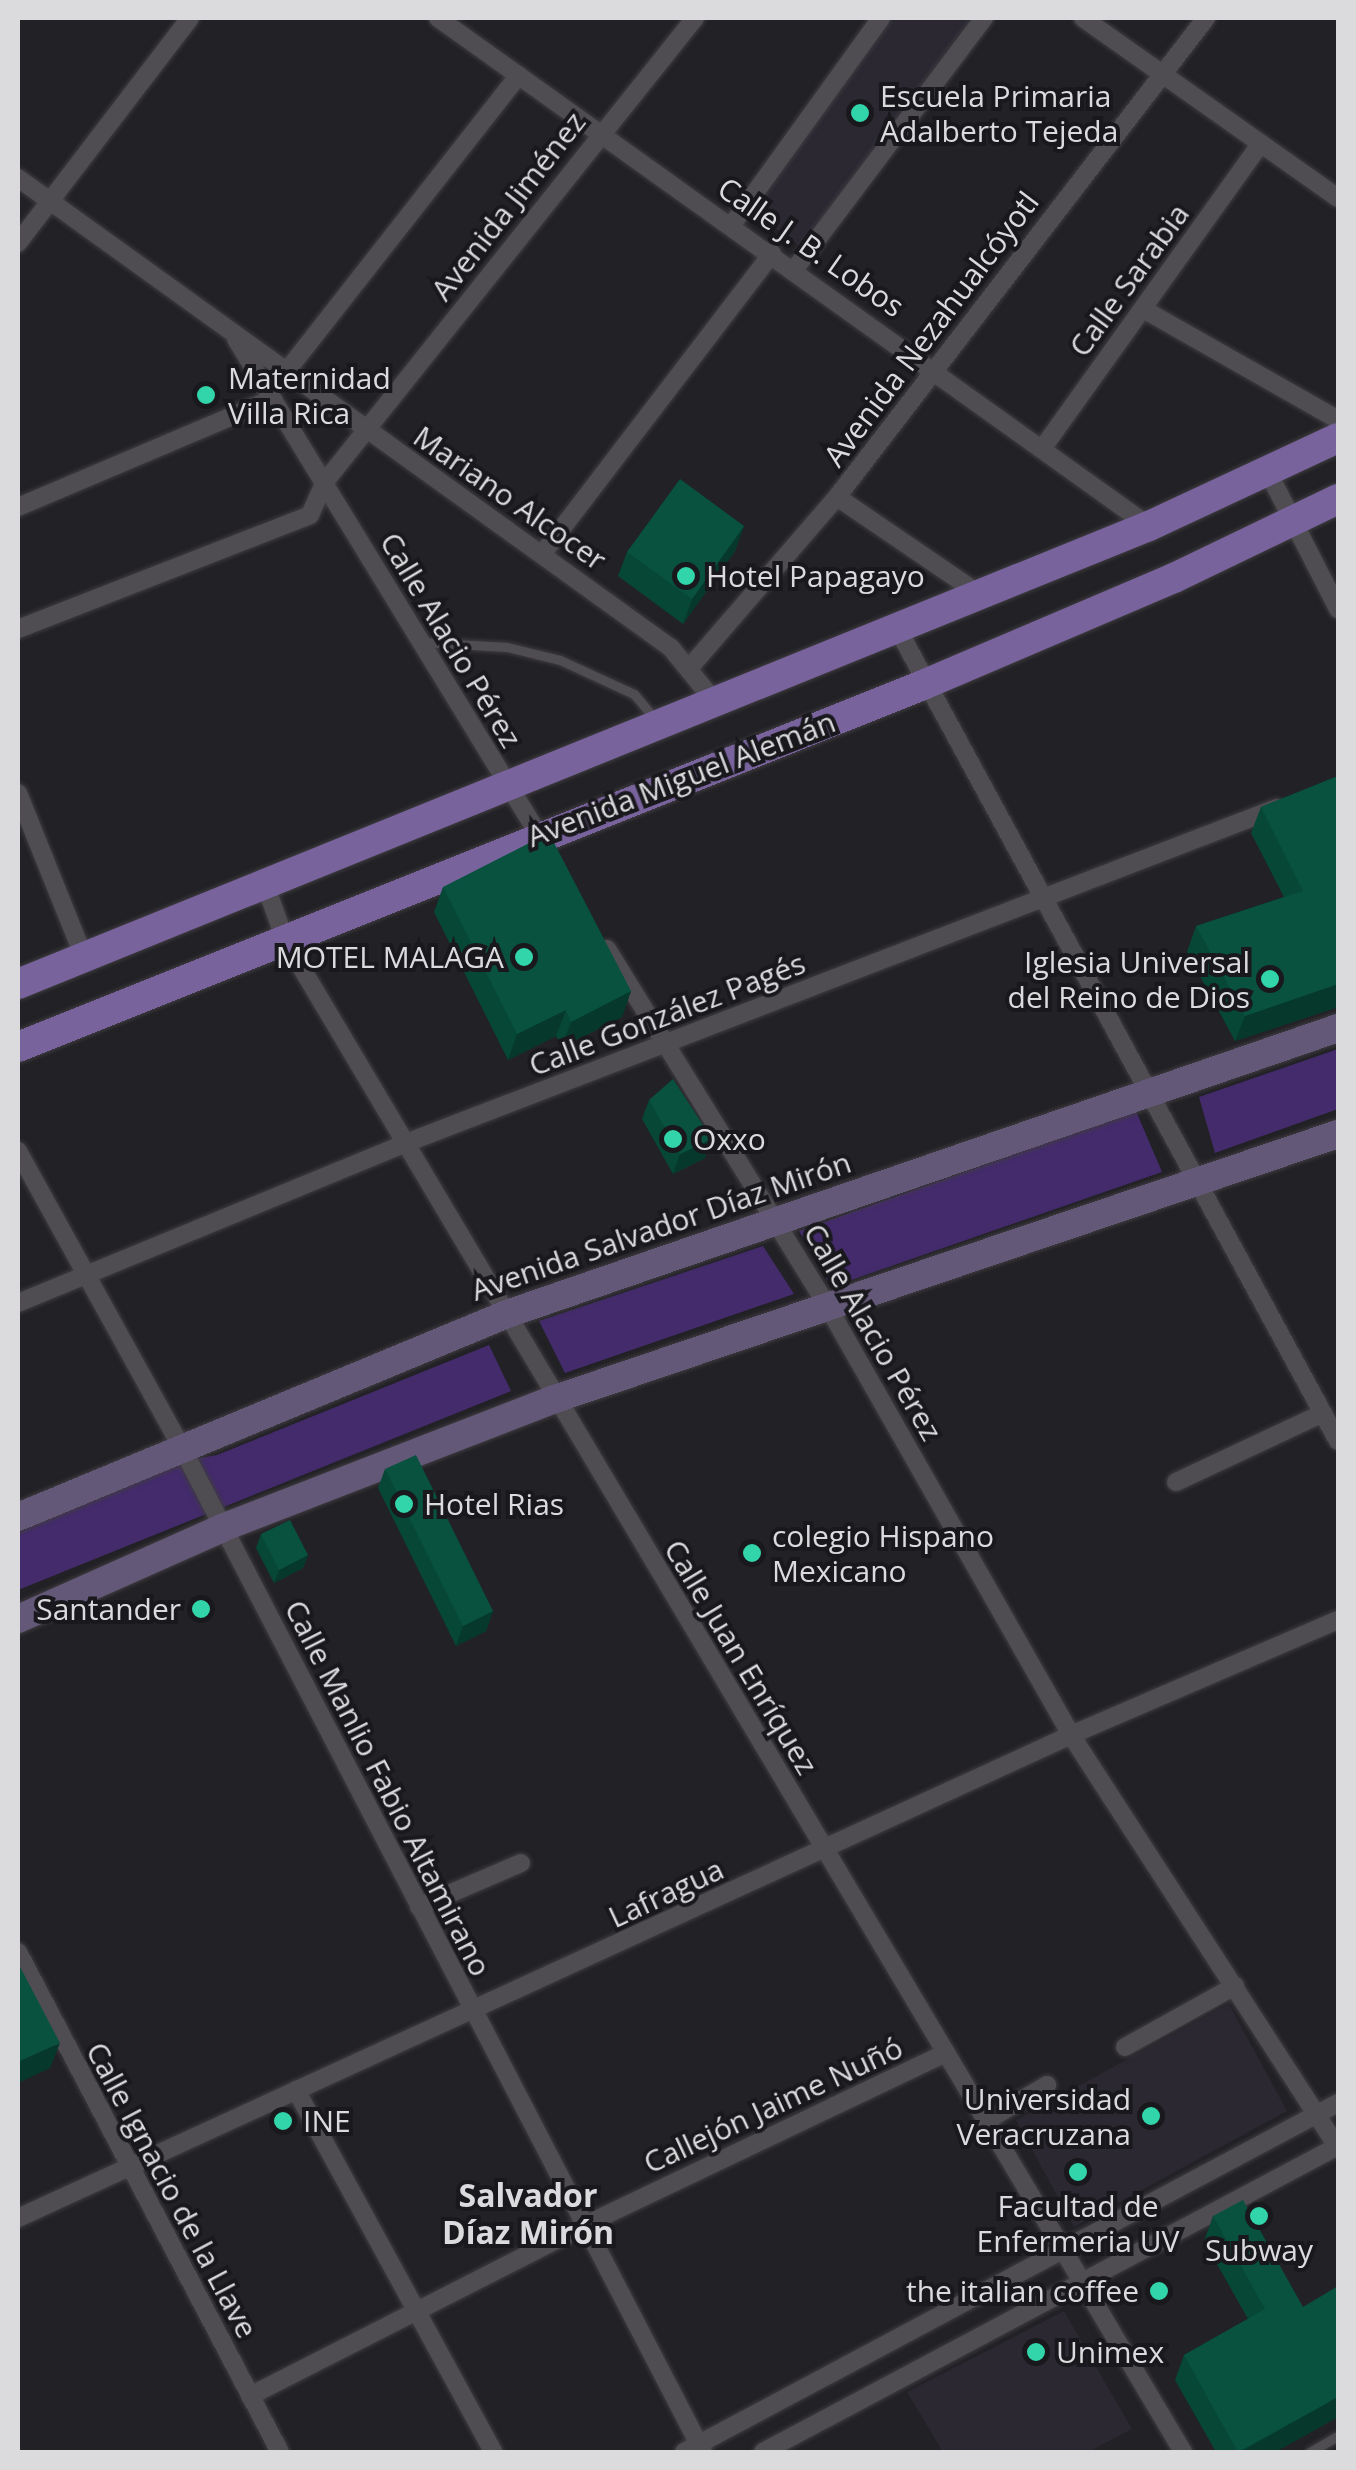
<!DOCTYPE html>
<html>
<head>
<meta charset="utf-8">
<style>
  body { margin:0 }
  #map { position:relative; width:1356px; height:2470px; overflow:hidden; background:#222125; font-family:"Open Sans",sans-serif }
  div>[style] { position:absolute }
  .built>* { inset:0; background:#2b2832 }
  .green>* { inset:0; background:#442b6c }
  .roads { filter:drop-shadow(0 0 2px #3e3c40) drop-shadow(0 0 2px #3e3c40) }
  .lane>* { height:9px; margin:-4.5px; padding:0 4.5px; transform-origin:4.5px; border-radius:4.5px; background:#4f4d52 }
  .street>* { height:18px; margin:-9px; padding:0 9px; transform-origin:9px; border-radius:9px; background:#4f4d52 }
  .secondary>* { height:28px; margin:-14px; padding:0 14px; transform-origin:14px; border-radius:14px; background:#645878 }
  .primary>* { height:30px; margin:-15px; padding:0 15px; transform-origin:15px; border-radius:15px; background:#78639d }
  .wall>* { inset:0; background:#074736 }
  .shaded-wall>* { inset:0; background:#06392c }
  .building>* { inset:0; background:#08523f }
  .dots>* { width:28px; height:28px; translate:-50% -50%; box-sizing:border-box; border:5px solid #19181c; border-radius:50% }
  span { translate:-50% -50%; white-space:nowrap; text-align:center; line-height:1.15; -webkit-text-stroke:8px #19181c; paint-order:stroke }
  .poi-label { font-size:30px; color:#dbdbdd }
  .left { translate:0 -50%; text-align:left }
  .right { translate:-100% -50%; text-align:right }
  .street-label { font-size:30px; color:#dbdbdd }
  .neighbourhood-label { font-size:32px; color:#dbdbdd; font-weight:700 }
  .frame { position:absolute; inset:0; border:20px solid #dbdbdd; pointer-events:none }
</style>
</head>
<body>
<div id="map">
  <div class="built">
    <i style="clip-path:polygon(890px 18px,971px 18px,801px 247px,748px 208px)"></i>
    <i style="clip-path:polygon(1229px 2004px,1287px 2111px,1074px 2227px,1016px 2120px)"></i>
    <i style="clip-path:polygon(1064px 2311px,1132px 2429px,1088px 2452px,943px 2452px,907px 2392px)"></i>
  </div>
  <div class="green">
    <i style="clip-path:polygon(1338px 1049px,1338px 1109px,1215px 1153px,1199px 1097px)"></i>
    <i style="clip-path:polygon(1136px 1111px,1162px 1172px,831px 1287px,799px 1231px)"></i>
    <i style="clip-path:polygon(763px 1246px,794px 1294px,565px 1373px,539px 1321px)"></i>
    <i style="clip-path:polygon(489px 1345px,511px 1391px,18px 1590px,18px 1533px,171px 1463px,217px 1455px)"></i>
  </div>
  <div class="roads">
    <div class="lane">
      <i style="left:420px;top:642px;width:87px;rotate:3.3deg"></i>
      <i style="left:507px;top:647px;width:55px;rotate:13.8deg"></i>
      <i style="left:560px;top:660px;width:81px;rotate:24.7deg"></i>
      <i style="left:634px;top:694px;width:35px;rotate:50deg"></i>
      <i style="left:1310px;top:2452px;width:32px;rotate:-30deg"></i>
    </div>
    <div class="street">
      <i style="left:438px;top:18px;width:874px;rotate:35.55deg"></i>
      <i style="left:1083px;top:18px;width:312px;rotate:35.2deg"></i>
      <i style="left:18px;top:178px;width:805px;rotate:35.74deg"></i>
      <i style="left:671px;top:648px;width:68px;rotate:50.9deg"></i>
      <i style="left:731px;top:226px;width:256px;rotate:-54.2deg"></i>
      <i style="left:18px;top:243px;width:283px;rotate:-52.6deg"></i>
      <i style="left:794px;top:270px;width:316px;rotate:-53deg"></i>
      <i style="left:1143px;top:309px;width:224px;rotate:29.6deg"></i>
      <i style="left:236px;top:339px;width:593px;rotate:58.59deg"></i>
      <i style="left:286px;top:372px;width:377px;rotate:-51.9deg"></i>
      <i style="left:1042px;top:449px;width:376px;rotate:-54.4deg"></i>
      <i style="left:1269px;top:474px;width:152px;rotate:62.9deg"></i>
      <i style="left:837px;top:497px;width:172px;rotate:34.3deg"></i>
      <i style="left:18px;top:507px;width:277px;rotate:-23deg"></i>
      <i style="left:543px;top:553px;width:377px;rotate:-52.6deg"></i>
      <i style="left:896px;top:626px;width:927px;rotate:61.53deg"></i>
      <i style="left:18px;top:629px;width:313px;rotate:-21.3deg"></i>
      <i style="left:310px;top:515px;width:35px;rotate:-66deg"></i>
      <i style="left:324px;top:483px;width:595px;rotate:-51.42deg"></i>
      <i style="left:691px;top:666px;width:223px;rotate:-49.2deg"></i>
      <i style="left:837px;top:497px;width:605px;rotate:-52.39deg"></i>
      <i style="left:18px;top:793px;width:177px;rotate:68.1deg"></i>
      <i style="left:265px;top:884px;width:59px;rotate:70.3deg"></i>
      <i style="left:285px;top:940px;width:1759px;rotate:59.29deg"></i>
      <i style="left:607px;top:949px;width:421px;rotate:58.3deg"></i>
      <i style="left:828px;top:1307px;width:492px;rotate:60.4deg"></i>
      <i style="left:1071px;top:1735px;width:492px;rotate:57.1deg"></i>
      <i style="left:18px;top:1151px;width:335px;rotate:61.1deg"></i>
      <i style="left:180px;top:1444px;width:1136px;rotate:62.58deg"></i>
      <i style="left:18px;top:1303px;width:420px;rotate:-22.4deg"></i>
      <i style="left:406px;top:1143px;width:933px;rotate:-21.04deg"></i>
      <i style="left:1176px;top:1482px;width:162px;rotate:-25.1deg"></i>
      <i style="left:419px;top:1907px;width:111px;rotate:-23.3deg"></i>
      <i style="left:18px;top:1952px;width:564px;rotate:62.35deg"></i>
      <i style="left:1125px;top:2047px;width:126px;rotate:-29deg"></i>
      <i style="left:296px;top:2090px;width:412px;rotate:61.4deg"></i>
      <i style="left:986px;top:2121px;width:71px;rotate:-30.5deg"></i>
      <i style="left:18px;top:2218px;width:1158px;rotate:-24.64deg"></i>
      <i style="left:1071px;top:1735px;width:291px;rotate:-23.3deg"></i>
      <i style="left:250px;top:2396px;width:376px;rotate:-27deg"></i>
      <i style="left:585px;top:2225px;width:400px;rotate:-25.5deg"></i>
      <i style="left:684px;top:2452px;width:741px;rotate:-28.09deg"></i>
      <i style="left:763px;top:2452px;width:651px;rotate:-28.02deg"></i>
    </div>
    <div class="secondary">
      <i style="left:18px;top:1517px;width:529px;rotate:-22.54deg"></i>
      <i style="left:507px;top:1314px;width:879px;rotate:-18.99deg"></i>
      <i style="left:18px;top:1619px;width:223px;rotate:-24deg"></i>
      <i style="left:222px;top:1528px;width:357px;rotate:-21.2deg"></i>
      <i style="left:555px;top:1399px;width:827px;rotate:-18.7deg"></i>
    </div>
    <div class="primary">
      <i style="left:18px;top:984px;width:1220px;rotate:-22.05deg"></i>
      <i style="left:1149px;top:526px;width:208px;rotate:-25deg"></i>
      <i style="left:18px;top:1047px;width:975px;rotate:-21.8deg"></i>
      <i style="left:923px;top:685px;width:273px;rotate:-23.1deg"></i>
      <i style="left:1174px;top:578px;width:182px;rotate:-25.7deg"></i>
    </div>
  </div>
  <div class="wall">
    <i style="clip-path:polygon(744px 526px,735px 551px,683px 624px,618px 576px,627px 552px)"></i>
    <i style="clip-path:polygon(1338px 776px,1338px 1007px,1235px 1041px,1187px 952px,1196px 926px,1284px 897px,1251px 833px,1261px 807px)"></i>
    <i style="clip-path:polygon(443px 887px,631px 991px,622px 1017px,562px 1047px,556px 1036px,508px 1060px,434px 912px)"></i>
    <i style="clip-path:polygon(649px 1100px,705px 1158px,673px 1174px,642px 1119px)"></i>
    <i style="clip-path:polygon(385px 1469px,493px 1611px,486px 1631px,456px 1646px,378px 1488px)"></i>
    <i style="clip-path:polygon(261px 1534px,308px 1555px,303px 1568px,274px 1583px,256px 1548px)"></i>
    <i style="clip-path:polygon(1213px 2216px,1338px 2417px,1275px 2452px,1216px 2452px,1175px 2380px,1184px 2355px,1248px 2319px,1204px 2241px)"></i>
  </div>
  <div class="shaded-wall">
    <i style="clip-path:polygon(744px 526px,735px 551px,683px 624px,692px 599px)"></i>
    <i style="clip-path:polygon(1338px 984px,1338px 1007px,1235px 1041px,1245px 1016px)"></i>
    <i style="clip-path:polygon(631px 991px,622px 1017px,562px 1047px,571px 1022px)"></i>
    <i style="clip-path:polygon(566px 1010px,556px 1036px,508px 1060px,517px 1034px)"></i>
    <i style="clip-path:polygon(712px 1139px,705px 1158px,673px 1174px,680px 1154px)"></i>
    <i style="clip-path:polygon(308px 1555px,303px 1568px,274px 1583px,279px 1570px)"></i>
    <i style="clip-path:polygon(493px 1611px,486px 1631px,456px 1646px,463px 1626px)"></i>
    <i style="clip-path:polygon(60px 2043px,50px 2068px,18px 2083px,18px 2062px)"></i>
    <i style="clip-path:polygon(1338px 2397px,1338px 2417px,1275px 2452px,1240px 2452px)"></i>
  </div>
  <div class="building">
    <i style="clip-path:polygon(680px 479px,744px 526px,692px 599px,627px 552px)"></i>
    <i style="clip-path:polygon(1338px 776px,1338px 984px,1245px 1016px,1196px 926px,1303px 891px,1261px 807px)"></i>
    <i style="clip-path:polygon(549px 833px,631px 991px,571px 1022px,566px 1010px,517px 1034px,443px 887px)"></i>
    <i style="clip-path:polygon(673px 1079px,712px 1139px,680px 1154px,649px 1100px)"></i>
    <i style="clip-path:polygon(416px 1455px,493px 1611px,463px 1626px,385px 1469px)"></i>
    <i style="clip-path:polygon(290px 1520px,308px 1555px,279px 1570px,261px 1534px)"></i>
    <i style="clip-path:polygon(18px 1963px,60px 2043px,18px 2062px)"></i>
    <i style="clip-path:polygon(1243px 2200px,1303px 2307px,1338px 2286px,1338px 2397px,1238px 2452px,1184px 2355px,1265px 2309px,1213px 2216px)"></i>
  </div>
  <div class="dots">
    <i style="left:860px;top:113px;background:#32d4a9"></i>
    <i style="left:206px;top:395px;background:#32d4a9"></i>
    <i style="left:686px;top:576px;background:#32d4a9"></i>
    <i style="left:524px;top:957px;background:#32d4a9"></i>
    <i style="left:1270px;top:979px;background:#32d4a9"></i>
    <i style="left:673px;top:1139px;background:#32d4a9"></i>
    <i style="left:404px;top:1504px;background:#32d4a9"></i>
    <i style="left:752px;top:1553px;background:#32d4a9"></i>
    <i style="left:201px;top:1609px;background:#32d4a9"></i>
    <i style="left:1151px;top:2116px;background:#32d4a9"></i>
    <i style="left:283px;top:2121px;background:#32d4a9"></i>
    <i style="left:1078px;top:2172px;background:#32d4a9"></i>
    <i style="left:1259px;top:2216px;background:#32d4a9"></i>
    <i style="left:1159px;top:2291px;background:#32d4a9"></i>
    <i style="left:1036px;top:2352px;background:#32d4a9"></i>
  </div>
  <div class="poi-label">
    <span class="left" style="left:880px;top:113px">Escuela Primaria<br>Adalberto Tejeda</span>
    <span class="left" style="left:228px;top:395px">Maternidad<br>Villa Rica</span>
    <span class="left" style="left:706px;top:576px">Hotel Papagayo</span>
    <span class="right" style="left:504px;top:957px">MOTEL MALAGA</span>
    <span class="right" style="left:1250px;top:979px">Iglesia Universal<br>del Reino de Dios</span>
    <span class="left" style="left:693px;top:1139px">Oxxo</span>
    <span class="left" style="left:424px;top:1504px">Hotel Rias</span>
    <span class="left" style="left:772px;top:1553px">colegio Hispano<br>Mexicano</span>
    <span class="right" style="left:181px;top:1609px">Santander</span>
    <span class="right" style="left:1131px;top:2116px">Universidad<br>Veracruzana</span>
    <span class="left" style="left:303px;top:2121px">INE</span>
    <span style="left:1078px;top:2223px">Facultad de<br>Enfermeria UV</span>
    <span style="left:1259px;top:2250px">Subway</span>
    <span class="right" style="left:1139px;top:2291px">the italian coffee</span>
    <span class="left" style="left:1056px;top:2352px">Unimex</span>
  </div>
  <div class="street-label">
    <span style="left:508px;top:206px;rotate:-52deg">Avenida Jiménez</span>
    <span style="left:811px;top:247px;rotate:35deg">Calle J. B. Lobos</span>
    <span style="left:1129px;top:280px;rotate:-54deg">Calle Sarabia</span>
    <span style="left:931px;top:329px;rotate:-53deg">Avenida Nezahualcóyotl</span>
    <span style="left:510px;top:498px;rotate:35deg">Mariano Alcocer</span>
    <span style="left:451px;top:640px;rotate:59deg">Calle Alacio Pérez</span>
    <span style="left:681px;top:779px;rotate:-21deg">Avenida Miguel Alemán</span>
    <span style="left:667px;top:1014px;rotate:-21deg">Calle González Pagés</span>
    <span style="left:661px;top:1226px;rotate:-19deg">Avenida Salvador Díaz Mirón</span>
    <span style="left:873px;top:1332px;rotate:60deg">Calle Alacio Pérez</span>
    <span style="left:741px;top:1657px;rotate:59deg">Calle Juan Enríquez</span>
    <span style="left:388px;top:1788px;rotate:63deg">Calle Manlio Fabio Altamirano</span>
    <span style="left:666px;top:1893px;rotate:-25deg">Lafragua</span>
    <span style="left:773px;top:2105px;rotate:-25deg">Callejón Jaime Nuñó</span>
    <span style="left:172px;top:2190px;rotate:62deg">Calle Ignacio de la Llave</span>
  </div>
  <div class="neighbourhood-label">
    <span style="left:528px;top:2214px">Salvador<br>Díaz Mirón</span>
  </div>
  <div class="frame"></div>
</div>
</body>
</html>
